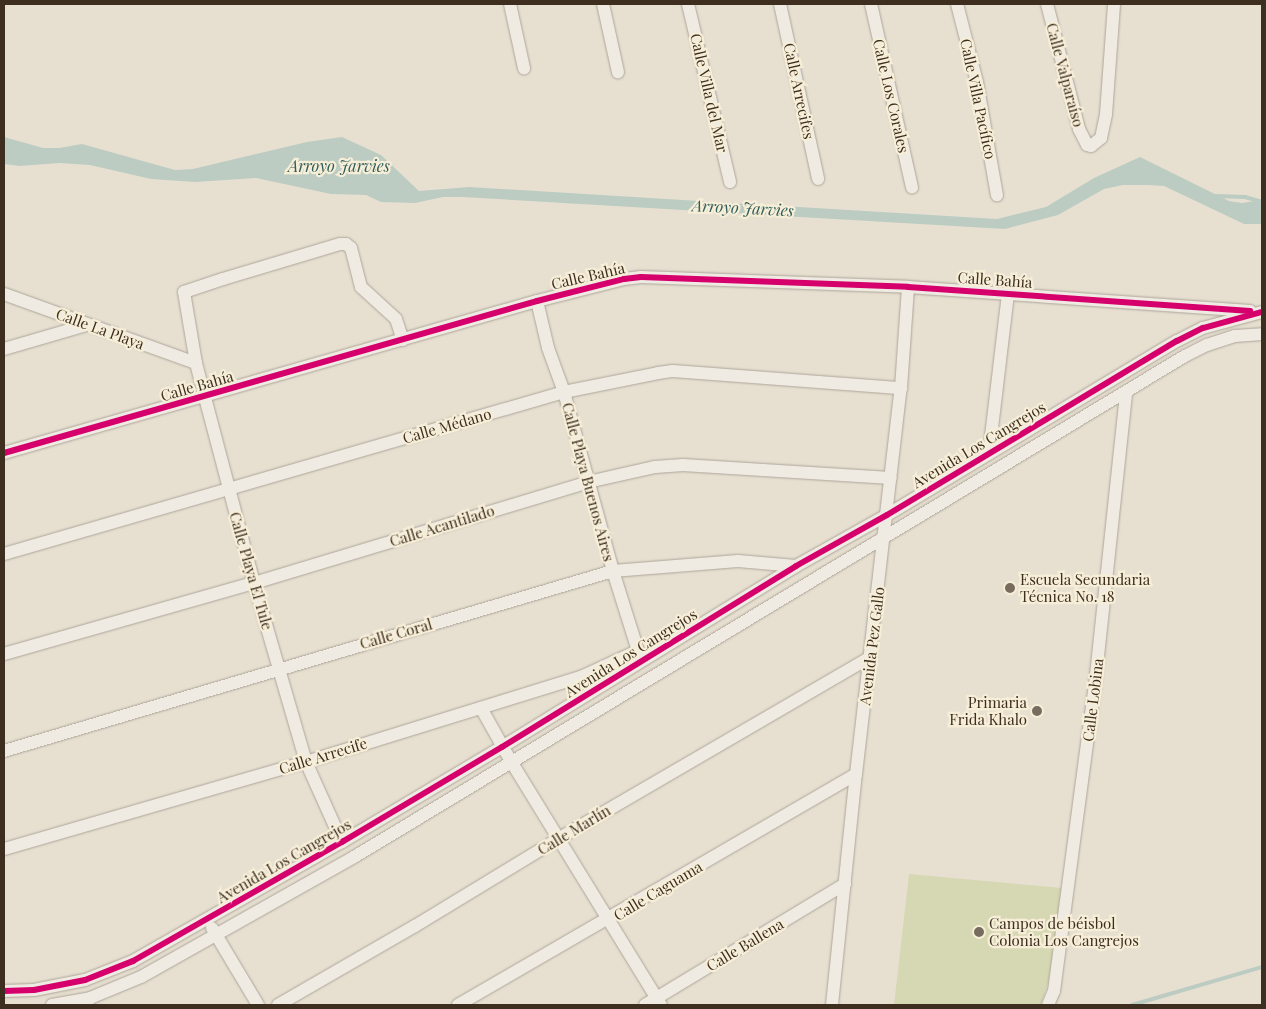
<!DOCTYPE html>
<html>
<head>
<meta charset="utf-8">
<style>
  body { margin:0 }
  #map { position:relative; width:1266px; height:1009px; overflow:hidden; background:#e7e0d1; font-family:"Playfair Display",serif }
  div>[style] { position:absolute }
  .green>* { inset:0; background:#d6d7b3 }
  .water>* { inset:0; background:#bcccc2 }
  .stream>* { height:4px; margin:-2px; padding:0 2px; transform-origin:2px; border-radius:2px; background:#bcccc2 }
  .roads { filter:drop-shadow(0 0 1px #ada599) drop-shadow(0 0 1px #ada599) }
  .minor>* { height:12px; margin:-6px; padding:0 6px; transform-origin:6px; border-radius:6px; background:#efebe3 }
  .cycleway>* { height:6px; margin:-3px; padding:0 3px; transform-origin:3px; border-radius:3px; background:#d6006c }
  .dots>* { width:14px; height:14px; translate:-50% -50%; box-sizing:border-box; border:2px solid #f7eed8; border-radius:50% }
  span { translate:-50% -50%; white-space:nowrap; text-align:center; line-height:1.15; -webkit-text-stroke:4.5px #f7eed8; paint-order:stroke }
  .street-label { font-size:15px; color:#3d2e20 }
  .poi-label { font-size:15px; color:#3d2e20 }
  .left { translate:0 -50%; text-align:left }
  .right { translate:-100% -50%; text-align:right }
  .water-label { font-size:16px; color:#2f5d5a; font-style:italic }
  .frame { position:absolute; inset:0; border:5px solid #3d2e20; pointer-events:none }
</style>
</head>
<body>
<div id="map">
  <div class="green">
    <i style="clip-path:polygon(909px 874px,1061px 888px,1050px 976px,1041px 1005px,894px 1005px)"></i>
  </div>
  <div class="water">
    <i style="clip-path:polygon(4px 137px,43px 148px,59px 148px,82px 144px,175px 170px,193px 169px,307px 142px,342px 137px,381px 155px,419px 191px,469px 187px,997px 219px,1046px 207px,1094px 178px,1140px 157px,1229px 201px,1242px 203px,1262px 200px,1262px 224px,1244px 224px,1164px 186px,1148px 185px,1123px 185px,1104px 189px,1058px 215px,1005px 229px,463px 197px,443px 197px,415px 203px,381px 202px,366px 195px,331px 194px,256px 178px,195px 182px,151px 179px,90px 165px,59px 163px,20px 166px,4px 164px)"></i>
  </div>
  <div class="stream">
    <i style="left:1216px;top:196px;width:29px;rotate:2deg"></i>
    <i style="left:1245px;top:197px;width:18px;rotate:16deg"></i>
    <i style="left:1132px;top:1005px;width:135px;rotate:-16.3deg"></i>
  </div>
  <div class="roads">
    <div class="minor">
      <i style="left:510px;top:4px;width:66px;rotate:77.7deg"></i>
      <i style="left:603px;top:4px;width:70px;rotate:77.6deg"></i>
      <i style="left:688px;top:4px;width:183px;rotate:76.7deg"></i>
      <i style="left:780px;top:4px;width:179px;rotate:77.7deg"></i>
      <i style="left:871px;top:4px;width:188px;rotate:77.4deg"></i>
      <i style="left:957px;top:4px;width:81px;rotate:75.6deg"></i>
      <i style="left:977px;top:82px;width:115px;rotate:80deg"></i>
      <i style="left:1047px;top:4px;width:129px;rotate:75.6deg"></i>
      <i style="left:1079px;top:129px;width:18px;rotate:63deg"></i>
      <i style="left:1087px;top:145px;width:4px;rotate:14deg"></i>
      <i style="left:1091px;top:146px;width:13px;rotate:-39deg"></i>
      <i style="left:1101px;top:138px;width:25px;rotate:-78deg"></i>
      <i style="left:1106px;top:114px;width:110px;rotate:-85.8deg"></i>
      <i style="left:4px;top:294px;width:204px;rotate:19.8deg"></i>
      <i style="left:537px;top:301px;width:48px;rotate:76.8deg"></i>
      <i style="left:548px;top:348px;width:47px;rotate:70deg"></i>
      <i style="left:564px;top:392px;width:186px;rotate:74.7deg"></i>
      <i style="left:613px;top:571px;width:90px;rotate:72.6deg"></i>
      <i style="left:4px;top:349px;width:85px;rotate:-16.3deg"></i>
      <i style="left:4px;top:453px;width:554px;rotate:-15.92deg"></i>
      <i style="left:537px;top:301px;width:90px;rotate:-14.2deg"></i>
      <i style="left:624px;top:279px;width:17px;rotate:-7deg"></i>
      <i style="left:641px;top:277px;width:267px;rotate:2.1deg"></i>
      <i style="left:908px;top:287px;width:343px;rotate:4deg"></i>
      <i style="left:989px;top:453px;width:161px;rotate:-83.2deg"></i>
      <i style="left:4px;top:554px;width:583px;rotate:-16.13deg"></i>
      <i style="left:564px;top:392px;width:96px;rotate:-11.4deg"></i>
      <i style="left:658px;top:373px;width:15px;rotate:-8deg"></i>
      <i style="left:673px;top:371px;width:229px;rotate:4.3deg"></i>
      <i style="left:4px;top:654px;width:260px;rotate:-15.9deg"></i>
      <i style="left:254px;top:583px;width:349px;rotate:-16.8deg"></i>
      <i style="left:588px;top:482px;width:69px;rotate:-12.6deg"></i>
      <i style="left:655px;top:467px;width:28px;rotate:-4deg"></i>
      <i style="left:683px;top:465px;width:208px;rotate:3.6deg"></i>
      <i style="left:481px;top:708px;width:63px;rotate:60.6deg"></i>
      <i style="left:512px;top:763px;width:284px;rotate:58.4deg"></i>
      <i style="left:4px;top:751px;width:635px;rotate:-16.47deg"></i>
      <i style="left:613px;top:571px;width:125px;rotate:-4.6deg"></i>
      <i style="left:738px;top:561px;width:58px;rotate:4.9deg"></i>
      <i style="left:342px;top:842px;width:88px;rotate:-114.2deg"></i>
      <i style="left:306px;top:762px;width:186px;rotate:-106.2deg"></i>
      <i style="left:254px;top:583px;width:228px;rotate:-104.8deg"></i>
      <i style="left:196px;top:363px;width:72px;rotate:-99.6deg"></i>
      <i style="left:184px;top:292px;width:41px;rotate:-18.4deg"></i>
      <i style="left:223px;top:279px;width:122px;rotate:-16.7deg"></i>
      <i style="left:340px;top:244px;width:6px"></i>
      <i style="left:346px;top:244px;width:6px;rotate:39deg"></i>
      <i style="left:351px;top:248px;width:40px;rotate:75.6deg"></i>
      <i style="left:361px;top:287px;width:47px;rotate:42.4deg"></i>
      <i style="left:396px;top:319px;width:22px;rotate:72deg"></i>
      <i style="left:4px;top:849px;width:314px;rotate:-16.1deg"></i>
      <i style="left:306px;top:762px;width:288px;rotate:-17.2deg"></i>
      <i style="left:581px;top:677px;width:62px;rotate:-24.9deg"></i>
      <i style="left:212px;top:928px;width:90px;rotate:59.1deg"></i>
      <i style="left:4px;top:991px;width:30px;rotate:-2deg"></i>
      <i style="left:34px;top:990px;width:52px;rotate:-11.1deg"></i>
      <i style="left:85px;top:980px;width:52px;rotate:-21.6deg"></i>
      <i style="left:133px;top:961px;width:241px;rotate:-29.7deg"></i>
      <i style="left:342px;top:842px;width:186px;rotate:-30.7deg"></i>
      <i style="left:502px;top:747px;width:345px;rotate:-31.6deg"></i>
      <i style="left:796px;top:566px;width:104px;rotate:-29.3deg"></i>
      <i style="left:887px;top:515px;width:338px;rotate:-31deg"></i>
      <i style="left:1177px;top:341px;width:29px;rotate:-27deg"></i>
      <i style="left:1203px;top:328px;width:61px;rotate:-15.2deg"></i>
      <i style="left:52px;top:1005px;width:39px;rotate:-10deg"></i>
      <i style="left:90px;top:998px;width:55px;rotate:-22.4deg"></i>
      <i style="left:141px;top:977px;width:244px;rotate:-29.4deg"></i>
      <i style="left:354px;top:857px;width:970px;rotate:-31.09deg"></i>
      <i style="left:1185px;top:356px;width:25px;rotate:-27deg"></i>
      <i style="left:1207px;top:345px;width:29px;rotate:-18deg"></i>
      <i style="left:1235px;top:336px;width:27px;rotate:-4deg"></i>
      <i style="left:278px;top:1005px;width:158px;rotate:-30deg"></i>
      <i style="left:415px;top:926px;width:167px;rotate:-31.3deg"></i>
      <i style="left:558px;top:839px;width:362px;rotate:-30.2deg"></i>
      <i style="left:458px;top:1005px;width:460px;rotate:-30.1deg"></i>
      <i style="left:645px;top:1005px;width:234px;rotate:-31.2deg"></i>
      <i style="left:832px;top:1005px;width:232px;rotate:-84.1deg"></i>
      <i style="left:856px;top:774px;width:389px;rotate:-83.4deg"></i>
      <i style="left:901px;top:388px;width:101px;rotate:-86deg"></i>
      <i style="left:1048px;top:1005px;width:15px;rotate:-67deg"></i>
      <i style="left:1054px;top:991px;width:319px;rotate:-82.4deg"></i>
      <i style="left:1096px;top:675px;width:285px;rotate:-83.9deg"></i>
    </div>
  </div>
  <div class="cycleway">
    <i style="left:4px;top:453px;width:554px;rotate:-15.92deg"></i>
    <i style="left:537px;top:301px;width:90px;rotate:-14.2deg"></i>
    <i style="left:624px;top:279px;width:17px;rotate:-7deg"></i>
    <i style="left:641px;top:277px;width:267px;rotate:2.1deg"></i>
    <i style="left:908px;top:287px;width:343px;rotate:4deg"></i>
    <i style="left:4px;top:991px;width:30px;rotate:-2deg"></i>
    <i style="left:34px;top:990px;width:52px;rotate:-11.1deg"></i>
    <i style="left:85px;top:980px;width:52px;rotate:-21.6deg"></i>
    <i style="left:133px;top:961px;width:241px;rotate:-29.7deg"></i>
    <i style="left:342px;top:842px;width:186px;rotate:-30.7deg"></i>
    <i style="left:502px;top:747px;width:345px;rotate:-31.6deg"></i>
    <i style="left:796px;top:566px;width:104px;rotate:-29.3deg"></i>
    <i style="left:887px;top:515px;width:338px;rotate:-31deg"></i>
    <i style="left:1177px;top:341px;width:29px;rotate:-27deg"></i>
    <i style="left:1203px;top:328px;width:61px;rotate:-15.2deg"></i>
  </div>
  <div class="dots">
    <i style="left:1010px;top:588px;background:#786c5e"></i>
    <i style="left:1037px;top:711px;background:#786c5e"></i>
    <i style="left:979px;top:932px;background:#786c5e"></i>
  </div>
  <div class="street-label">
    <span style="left:1065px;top:75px;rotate:75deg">Calle Valparaíso</span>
    <span style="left:799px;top:91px;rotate:78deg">Calle Arrecifes</span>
    <span style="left:709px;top:93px;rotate:77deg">Calle Villa del Mar</span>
    <span style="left:891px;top:96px;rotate:77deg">Calle Los Corales</span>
    <span style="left:978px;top:99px;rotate:78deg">Calle Villa Pacífico</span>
    <span style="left:588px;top:276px;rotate:-13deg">Calle Bahía</span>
    <span style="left:995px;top:280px;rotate:4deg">Calle Bahía</span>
    <span style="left:100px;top:329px;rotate:20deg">Calle La Playa</span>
    <span style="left:197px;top:386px;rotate:-16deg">Calle Bahía</span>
    <span style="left:447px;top:426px;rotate:-16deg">Calle Médano</span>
    <span style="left:979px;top:445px;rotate:-31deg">Avenida Los Cangrejos</span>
    <span style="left:588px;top:482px;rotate:75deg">Calle Playa Buenos Aires</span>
    <span style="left:442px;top:526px;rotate:-17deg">Calle Acantilado</span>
    <span style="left:251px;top:571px;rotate:74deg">Calle Playa El Tule</span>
    <span style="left:396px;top:634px;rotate:-16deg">Calle Coral</span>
    <span style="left:872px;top:646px;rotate:-83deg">Avenida Pez Gallo</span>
    <span style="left:631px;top:653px;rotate:-32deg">Avenida Los Cangrejos</span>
    <span style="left:1093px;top:700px;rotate:-83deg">Calle Lobina</span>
    <span style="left:323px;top:756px;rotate:-17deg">Calle Arrecife</span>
    <span style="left:574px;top:830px;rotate:-31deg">Calle Marlín</span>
    <span style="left:284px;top:861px;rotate:-30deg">Avenida Los Cangrejos</span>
    <span style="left:658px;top:891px;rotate:-31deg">Calle Caguama</span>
    <span style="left:745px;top:945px;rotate:-31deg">Calle Ballena</span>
  </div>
  <div class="poi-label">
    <span class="left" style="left:1020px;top:588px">Escuela Secundaria<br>Técnica No. 18</span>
    <span class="right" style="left:1027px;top:711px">Primaria<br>Frida Khalo</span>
    <span class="left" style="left:989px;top:932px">Campos de béisbol<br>Colonia Los Cangrejos</span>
  </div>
  <div class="water-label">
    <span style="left:339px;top:166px">Arroyo Jarvies</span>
    <span style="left:743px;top:208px;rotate:3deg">Arroyo Jarvies</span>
  </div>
  <div class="frame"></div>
</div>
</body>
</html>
